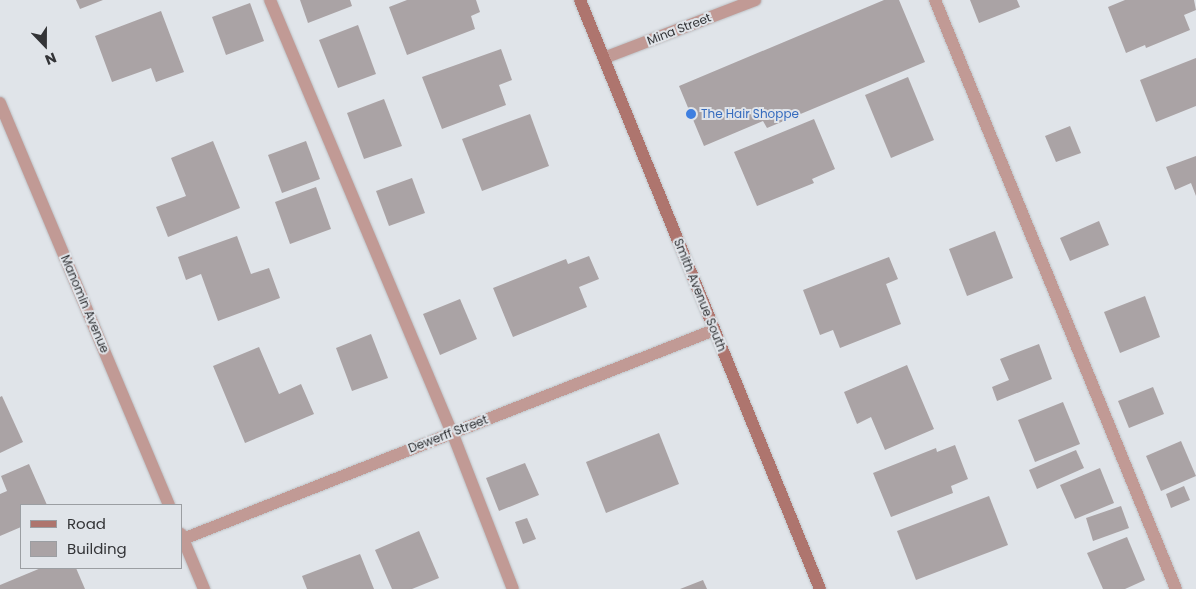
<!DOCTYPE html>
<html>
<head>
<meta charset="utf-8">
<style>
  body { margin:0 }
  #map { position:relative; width:1196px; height:589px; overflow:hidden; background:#e0e4e9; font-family:Poppins,sans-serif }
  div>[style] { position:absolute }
  .building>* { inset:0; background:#aaa3a5 }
  .roads { filter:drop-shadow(0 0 1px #bdc1c5) drop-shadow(0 0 1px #bdc1c5) }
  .service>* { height:12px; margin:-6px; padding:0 6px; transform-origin:6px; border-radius:6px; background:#c19a95 }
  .minor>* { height:12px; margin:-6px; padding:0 6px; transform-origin:6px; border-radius:6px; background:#c19a95 }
  .secondary>* { height:12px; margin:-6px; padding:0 6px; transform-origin:6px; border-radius:6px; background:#ae756e }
  .dots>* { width:14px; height:14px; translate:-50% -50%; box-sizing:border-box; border:2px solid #e0e4e9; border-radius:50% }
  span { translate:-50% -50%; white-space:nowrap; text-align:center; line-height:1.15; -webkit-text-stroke:4px #e0e4e9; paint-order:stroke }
  .street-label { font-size:12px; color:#333437 }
  .shop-label { font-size:12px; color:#366cbe }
  .left { translate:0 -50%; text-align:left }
  .legend { position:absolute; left:20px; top:504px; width:162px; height:65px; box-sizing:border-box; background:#e0e4e9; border:1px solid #9b9ea2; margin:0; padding:6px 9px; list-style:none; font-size:15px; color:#333437 }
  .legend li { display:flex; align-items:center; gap:10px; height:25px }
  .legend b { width:25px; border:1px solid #9b9ea2 }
  .north { position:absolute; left:20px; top:20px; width:50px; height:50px; -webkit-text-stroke:4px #e0e4e9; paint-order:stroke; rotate:158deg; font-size:14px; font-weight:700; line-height:20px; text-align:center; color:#333437 }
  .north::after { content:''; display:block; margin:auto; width:18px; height:22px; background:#333437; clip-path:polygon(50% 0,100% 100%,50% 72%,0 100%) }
</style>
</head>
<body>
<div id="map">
  <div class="building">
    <i style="clip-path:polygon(76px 0,103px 0,80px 9px)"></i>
    <i style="clip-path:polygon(300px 0,350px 0,352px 6px,308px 23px)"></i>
    <i style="clip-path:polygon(407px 0,476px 0,480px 12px,471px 16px,475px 29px,407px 55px,389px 7px)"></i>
    <i style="clip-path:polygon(884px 0,899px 0,925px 62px,767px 128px,763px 121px,704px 146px,679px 86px)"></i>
    <i style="clip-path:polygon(970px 0,1017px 0,1020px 7px,979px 23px)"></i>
    <i style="clip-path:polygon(1125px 0,1194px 0,1196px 10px,1184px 15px,1190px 30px,1146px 48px,1145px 45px,1126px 53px,1108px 7px)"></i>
    <i style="clip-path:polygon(250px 3px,264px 41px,226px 55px,212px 17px)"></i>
    <i style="clip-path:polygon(161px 11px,184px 72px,156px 82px,151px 68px,112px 82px,95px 36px)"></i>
    <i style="clip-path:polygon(358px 25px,376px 74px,338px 88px,319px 40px)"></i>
    <i style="clip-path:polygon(501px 49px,512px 80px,499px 85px,506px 105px,442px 129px,422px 77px)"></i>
    <i style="clip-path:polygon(1196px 58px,1196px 106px,1156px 122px,1140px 80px)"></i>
    <i style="clip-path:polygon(908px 77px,934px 140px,891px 158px,865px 95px)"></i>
    <i style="clip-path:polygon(384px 99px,402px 146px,364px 159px,347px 113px)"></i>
    <i style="clip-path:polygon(530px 114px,549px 166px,482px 191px,462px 139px)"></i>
    <i style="clip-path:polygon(814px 119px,835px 169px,812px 179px,814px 183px,757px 206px,734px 152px)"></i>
    <i style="clip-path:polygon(1070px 126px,1081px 153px,1056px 162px,1045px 136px)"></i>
    <i style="clip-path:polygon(213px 141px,240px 208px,168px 237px,156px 207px,186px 196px,171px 158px)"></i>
    <i style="clip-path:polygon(306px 141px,320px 179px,282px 193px,268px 155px)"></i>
    <i style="clip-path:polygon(1196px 156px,1196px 196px,1191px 183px,1175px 190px,1166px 167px)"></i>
    <i style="clip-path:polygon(412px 178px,425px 213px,389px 226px,376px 191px)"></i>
    <i style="clip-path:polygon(316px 187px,331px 229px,290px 244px,275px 202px)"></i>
    <i style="clip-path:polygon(1099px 221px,1109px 245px,1070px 261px,1060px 238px)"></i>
    <i style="clip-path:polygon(995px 231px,1013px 278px,967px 296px,949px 249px)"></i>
    <i style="clip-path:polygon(237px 236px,251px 274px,269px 268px,280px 298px,218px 321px,201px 274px,186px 280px,178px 257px)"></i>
    <i style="clip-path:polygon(589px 256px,599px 279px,579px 287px,587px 307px,513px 337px,493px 288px,566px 259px,568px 264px)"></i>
    <i style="clip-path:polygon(889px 257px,898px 279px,886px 284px,901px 324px,840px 348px,833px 330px,820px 335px,803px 290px)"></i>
    <i style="clip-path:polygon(1145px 296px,1160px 337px,1120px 353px,1104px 312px)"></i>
    <i style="clip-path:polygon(460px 299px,477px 339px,440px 355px,423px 314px)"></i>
    <i style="clip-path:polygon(371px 334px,388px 378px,352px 391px,336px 348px)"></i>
    <i style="clip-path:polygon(1039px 344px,1052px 379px,997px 401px,992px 387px,1009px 380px,1000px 359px)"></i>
    <i style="clip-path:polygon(259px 347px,279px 394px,301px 384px,314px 414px,245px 443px,213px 366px)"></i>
    <i style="clip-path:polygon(907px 365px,934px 429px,885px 450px,871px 417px,857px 424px,844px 392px)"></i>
    <i style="clip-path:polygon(1153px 387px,1164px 414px,1129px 428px,1118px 401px)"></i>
    <i style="clip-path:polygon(2px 396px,23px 442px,0 453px,0 397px)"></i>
    <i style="clip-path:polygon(1063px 402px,1080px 444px,1035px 462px,1018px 420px)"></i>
    <i style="clip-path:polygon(659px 433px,679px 484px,606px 513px,586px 462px)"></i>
    <i style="clip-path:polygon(1181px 441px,1196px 476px,1161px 491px,1146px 456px)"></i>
    <i style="clip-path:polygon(955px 445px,968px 479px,951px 486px,953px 493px,891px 517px,873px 473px,936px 448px,937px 452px)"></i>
    <i style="clip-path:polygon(1076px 450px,1084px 468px,1037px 489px,1029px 470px)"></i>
    <i style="clip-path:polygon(525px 463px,539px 495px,499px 511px,486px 478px)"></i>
    <i style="clip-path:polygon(29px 464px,47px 505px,21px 505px,21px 527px,0 536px,0 494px,7px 491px,1px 476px)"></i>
    <i style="clip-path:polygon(1100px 468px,1114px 503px,1075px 519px,1060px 485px)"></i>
    <i style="clip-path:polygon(1184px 486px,1190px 500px,1171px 508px,1166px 494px)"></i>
    <i style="clip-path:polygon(989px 496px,1008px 545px,916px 580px,897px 531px)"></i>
    <i style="clip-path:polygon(1121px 506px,1129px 528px,1093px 541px,1086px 518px)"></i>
    <i style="clip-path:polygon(527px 518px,536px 539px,523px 544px,515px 522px)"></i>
    <i style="clip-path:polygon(419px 531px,439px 578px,412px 589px,392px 589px,375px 550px)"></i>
    <i style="clip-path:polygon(1127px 537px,1145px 580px,1125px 589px,1103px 589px,1087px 553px)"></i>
    <i style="clip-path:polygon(360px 554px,374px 589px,307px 589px,302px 576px)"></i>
    <i style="clip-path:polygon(41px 568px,76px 568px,85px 589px,0 589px,0 585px)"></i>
    <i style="clip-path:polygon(703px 580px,707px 589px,680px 589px)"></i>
  </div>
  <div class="roads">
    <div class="service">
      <i style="left:270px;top:0;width:469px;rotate:67.2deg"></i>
      <i style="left:452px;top:432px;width:168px;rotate:68.8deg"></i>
      <i style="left:935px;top:0;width:636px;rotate:67.75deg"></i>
    </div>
    <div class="minor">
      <i style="left:604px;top:58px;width:162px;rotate:-21deg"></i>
      <i style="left:0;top:103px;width:436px;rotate:67.2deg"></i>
      <i style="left:181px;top:534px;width:60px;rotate:67.3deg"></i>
      <i style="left:183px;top:539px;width:571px;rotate:-21.48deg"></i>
    </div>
    <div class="secondary">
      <i style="left:580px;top:0;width:636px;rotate:67.83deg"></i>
    </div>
  </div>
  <div class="dots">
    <i style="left:691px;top:114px;background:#3f7fe0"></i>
  </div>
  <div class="street-label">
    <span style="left:679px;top:29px;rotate:-21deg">Mina Street</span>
    <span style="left:700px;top:295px;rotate:68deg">Smith Avenue South</span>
    <span style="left:85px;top:304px;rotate:67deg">Manomin Avenue</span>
    <span style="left:448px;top:434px;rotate:-21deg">Dewerff Street</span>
  </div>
  <div class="shop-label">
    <span class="left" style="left:701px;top:114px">The Hair Shoppe</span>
  </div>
  <ul class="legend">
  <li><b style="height:6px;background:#ae756e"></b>Road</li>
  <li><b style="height:14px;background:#aaa3a5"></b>Building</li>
  </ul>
  <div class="north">N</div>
</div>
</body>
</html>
